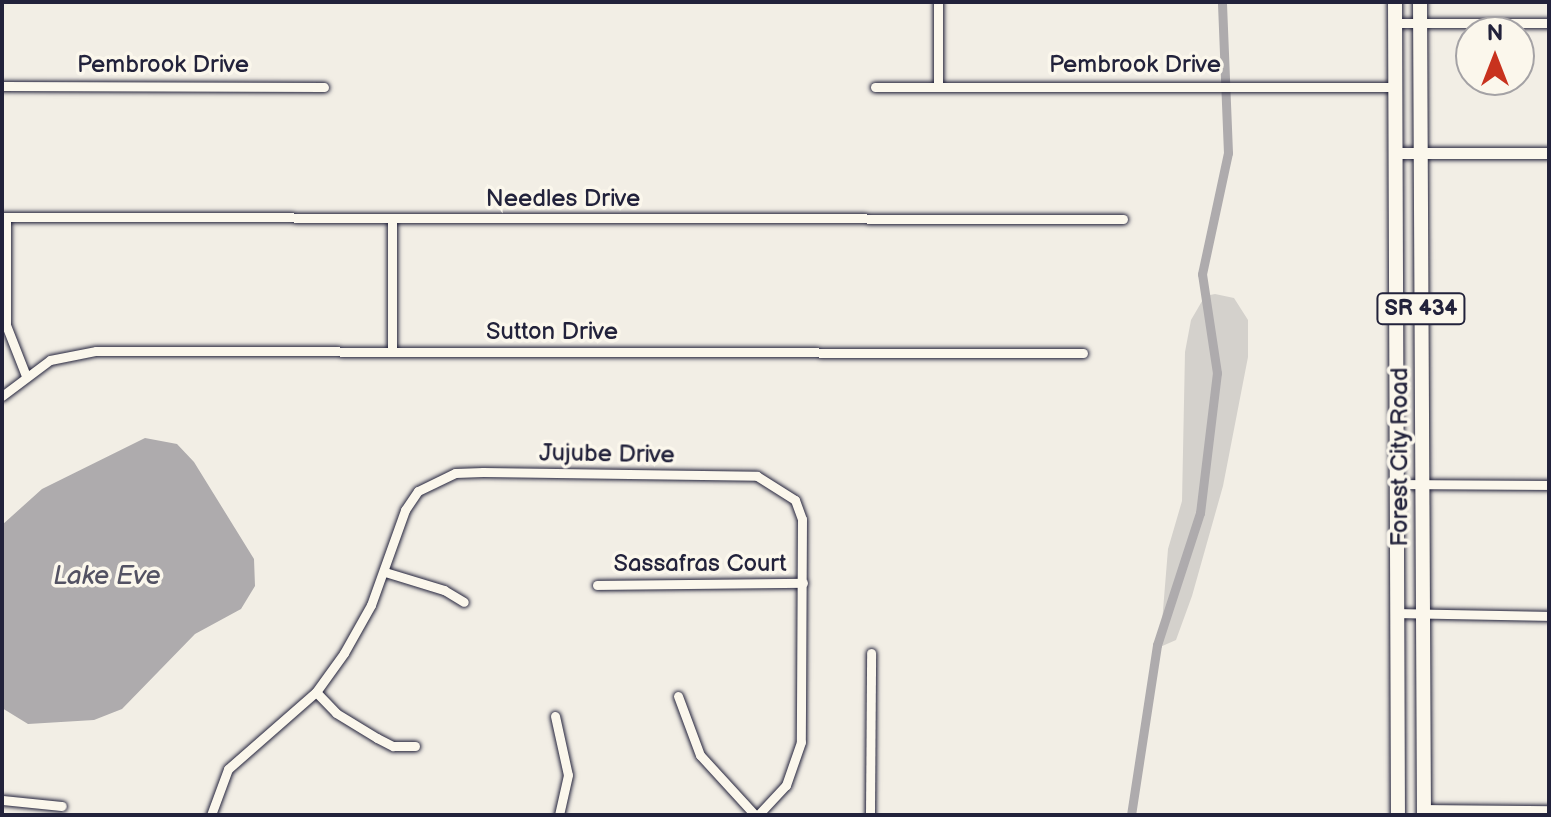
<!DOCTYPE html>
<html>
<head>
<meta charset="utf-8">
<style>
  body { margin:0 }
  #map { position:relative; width:1551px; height:817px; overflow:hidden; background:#f2eee5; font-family:"Balsamiq Sans",sans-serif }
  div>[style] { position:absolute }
  .green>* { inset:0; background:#d4d1cc }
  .water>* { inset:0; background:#aeabad }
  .canal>* { height:9px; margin:-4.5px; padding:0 4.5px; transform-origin:4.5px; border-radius:4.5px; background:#aeabad }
  .roads { filter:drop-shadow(0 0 2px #22223b) drop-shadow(0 0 2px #22223b) }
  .minor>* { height:9px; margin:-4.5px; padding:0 4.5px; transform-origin:4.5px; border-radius:4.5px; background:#fbf7ec }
  .tertiary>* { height:11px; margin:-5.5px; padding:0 5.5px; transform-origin:5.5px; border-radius:5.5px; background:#fbf7ec }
  .primary>* { height:14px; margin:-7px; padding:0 7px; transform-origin:7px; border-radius:7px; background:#fbf7ec }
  span { translate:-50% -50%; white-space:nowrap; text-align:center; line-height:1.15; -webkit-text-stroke:7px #fbf7ec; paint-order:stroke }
  .shield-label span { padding:2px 6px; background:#fbf7ec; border:2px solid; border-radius:6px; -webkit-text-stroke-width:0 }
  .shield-label { font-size:22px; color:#22223b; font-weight:700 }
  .street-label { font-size:24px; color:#22223b }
  .water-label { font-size:26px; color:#535263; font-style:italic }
  .frame { position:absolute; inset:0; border:4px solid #22223b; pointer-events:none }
  .north { position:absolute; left:1455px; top:16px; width:80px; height:80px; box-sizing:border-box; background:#fbf7ec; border:2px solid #a4a2a5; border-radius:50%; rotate:0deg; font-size:22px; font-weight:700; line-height:32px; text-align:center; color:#22223b }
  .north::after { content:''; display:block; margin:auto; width:28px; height:36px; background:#c8321e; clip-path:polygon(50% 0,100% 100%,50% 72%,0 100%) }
</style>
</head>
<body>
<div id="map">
  <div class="green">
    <i style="clip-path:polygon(1215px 294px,1234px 298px,1248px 320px,1248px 357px,1223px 486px,1192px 596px,1176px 640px,1160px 647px,1168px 549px,1182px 501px,1185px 352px,1191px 320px,1205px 296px)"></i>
  </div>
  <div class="water">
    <i style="clip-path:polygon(145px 438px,177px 444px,194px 462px,254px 559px,255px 586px,241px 609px,195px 634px,122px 709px,94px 720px,28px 724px,2px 708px,2px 525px,42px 489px)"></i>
  </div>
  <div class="canal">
    <i style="left:1131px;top:815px;width:172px;rotate:-81.3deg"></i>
    <i style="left:1157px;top:645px;width:139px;rotate:-72deg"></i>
    <i style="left:1200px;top:513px;width:141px;rotate:-83.1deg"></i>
    <i style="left:1217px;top:373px;width:100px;rotate:-98.6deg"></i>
    <i style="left:1202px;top:274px;width:124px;rotate:-77.9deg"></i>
    <i style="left:1228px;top:153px;width:151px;rotate:-92.3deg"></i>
  </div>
  <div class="roads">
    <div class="minor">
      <i style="left:1395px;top:23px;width:154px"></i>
      <i style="left:2px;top:86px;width:322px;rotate:0.2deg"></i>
      <i style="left:875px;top:87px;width:520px"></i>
      <i style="left:938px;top:87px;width:85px;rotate:-90deg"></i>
      <i style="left:2px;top:217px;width:1121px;rotate:0.1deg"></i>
      <i style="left:6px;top:217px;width:108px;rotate:90deg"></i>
      <i style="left:6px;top:325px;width:55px;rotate:68.6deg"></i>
      <i style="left:392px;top:218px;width:134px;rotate:90deg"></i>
      <i style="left:2px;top:396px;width:60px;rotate:-36.9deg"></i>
      <i style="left:50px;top:360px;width:47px;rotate:-11.1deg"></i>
      <i style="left:96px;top:351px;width:987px;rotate:0.12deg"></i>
      <i style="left:1397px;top:484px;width:152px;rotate:0.4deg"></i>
      <i style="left:385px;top:572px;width:62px;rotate:17deg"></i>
      <i style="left:444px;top:590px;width:23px;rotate:31deg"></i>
      <i style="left:597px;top:585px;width:206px;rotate:-0.6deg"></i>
      <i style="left:1398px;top:613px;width:151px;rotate:1.1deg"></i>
      <i style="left:316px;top:692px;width:29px;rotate:46deg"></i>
      <i style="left:336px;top:713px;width:48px;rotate:31.4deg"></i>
      <i style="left:377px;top:738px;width:18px;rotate:27deg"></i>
      <i style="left:393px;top:746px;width:22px"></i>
      <i style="left:678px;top:696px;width:63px;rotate:69.6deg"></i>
      <i style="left:700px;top:755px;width:81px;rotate:47.5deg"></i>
      <i style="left:555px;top:716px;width:60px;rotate:77.6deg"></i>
      <i style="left:568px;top:775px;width:41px;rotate:102.7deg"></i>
      <i style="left:2px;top:800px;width:60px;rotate:5.7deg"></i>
      <i style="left:1424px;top:809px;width:125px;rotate:0.5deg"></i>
      <i style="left:211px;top:815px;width:49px;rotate:-69.7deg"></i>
      <i style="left:228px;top:769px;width:117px;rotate:-41.2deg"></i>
      <i style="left:316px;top:692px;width:48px;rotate:-54.3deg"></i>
      <i style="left:344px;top:653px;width:55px;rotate:-60.6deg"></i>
      <i style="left:371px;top:605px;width:101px;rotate:-70.3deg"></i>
      <i style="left:405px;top:510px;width:23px;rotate:-56deg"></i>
      <i style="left:418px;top:491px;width:41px;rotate:-25.9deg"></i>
      <i style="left:455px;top:473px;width:28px;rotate:-2deg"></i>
      <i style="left:483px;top:472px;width:274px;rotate:0.8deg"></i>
      <i style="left:757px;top:476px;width:45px;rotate:32.3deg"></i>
      <i style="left:795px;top:500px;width:20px;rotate:70deg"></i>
      <i style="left:802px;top:519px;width:223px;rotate:90.3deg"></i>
      <i style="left:801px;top:742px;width:46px;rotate:109.2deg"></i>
      <i style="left:786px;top:785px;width:41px;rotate:133deg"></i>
      <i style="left:870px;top:815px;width:162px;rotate:-89.6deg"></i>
    </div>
    <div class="tertiary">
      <i style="left:1395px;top:153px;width:154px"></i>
    </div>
    <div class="primary">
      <i style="left:1395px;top:2px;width:813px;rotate:89.79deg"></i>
      <i style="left:1420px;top:2px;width:813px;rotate:89.72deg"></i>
    </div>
  </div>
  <div class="shield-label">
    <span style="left:1421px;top:309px">SR 434</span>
  </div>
  <div class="street-label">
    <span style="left:163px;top:65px">Pembrook Drive</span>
    <span style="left:1135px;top:65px">Pembrook Drive</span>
    <span style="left:563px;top:199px">Needles Drive</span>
    <span style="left:552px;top:332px">Sutton Drive</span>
    <span style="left:607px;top:454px;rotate:1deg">Jujube Drive</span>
    <span style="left:1400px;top:457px;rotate:-90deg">Forest City Road</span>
    <span style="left:700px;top:564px">Sassafras Court</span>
  </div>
  <div class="water-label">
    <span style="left:107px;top:577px">Lake Eve</span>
  </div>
  <div class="frame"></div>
  <div class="north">N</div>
</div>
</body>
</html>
